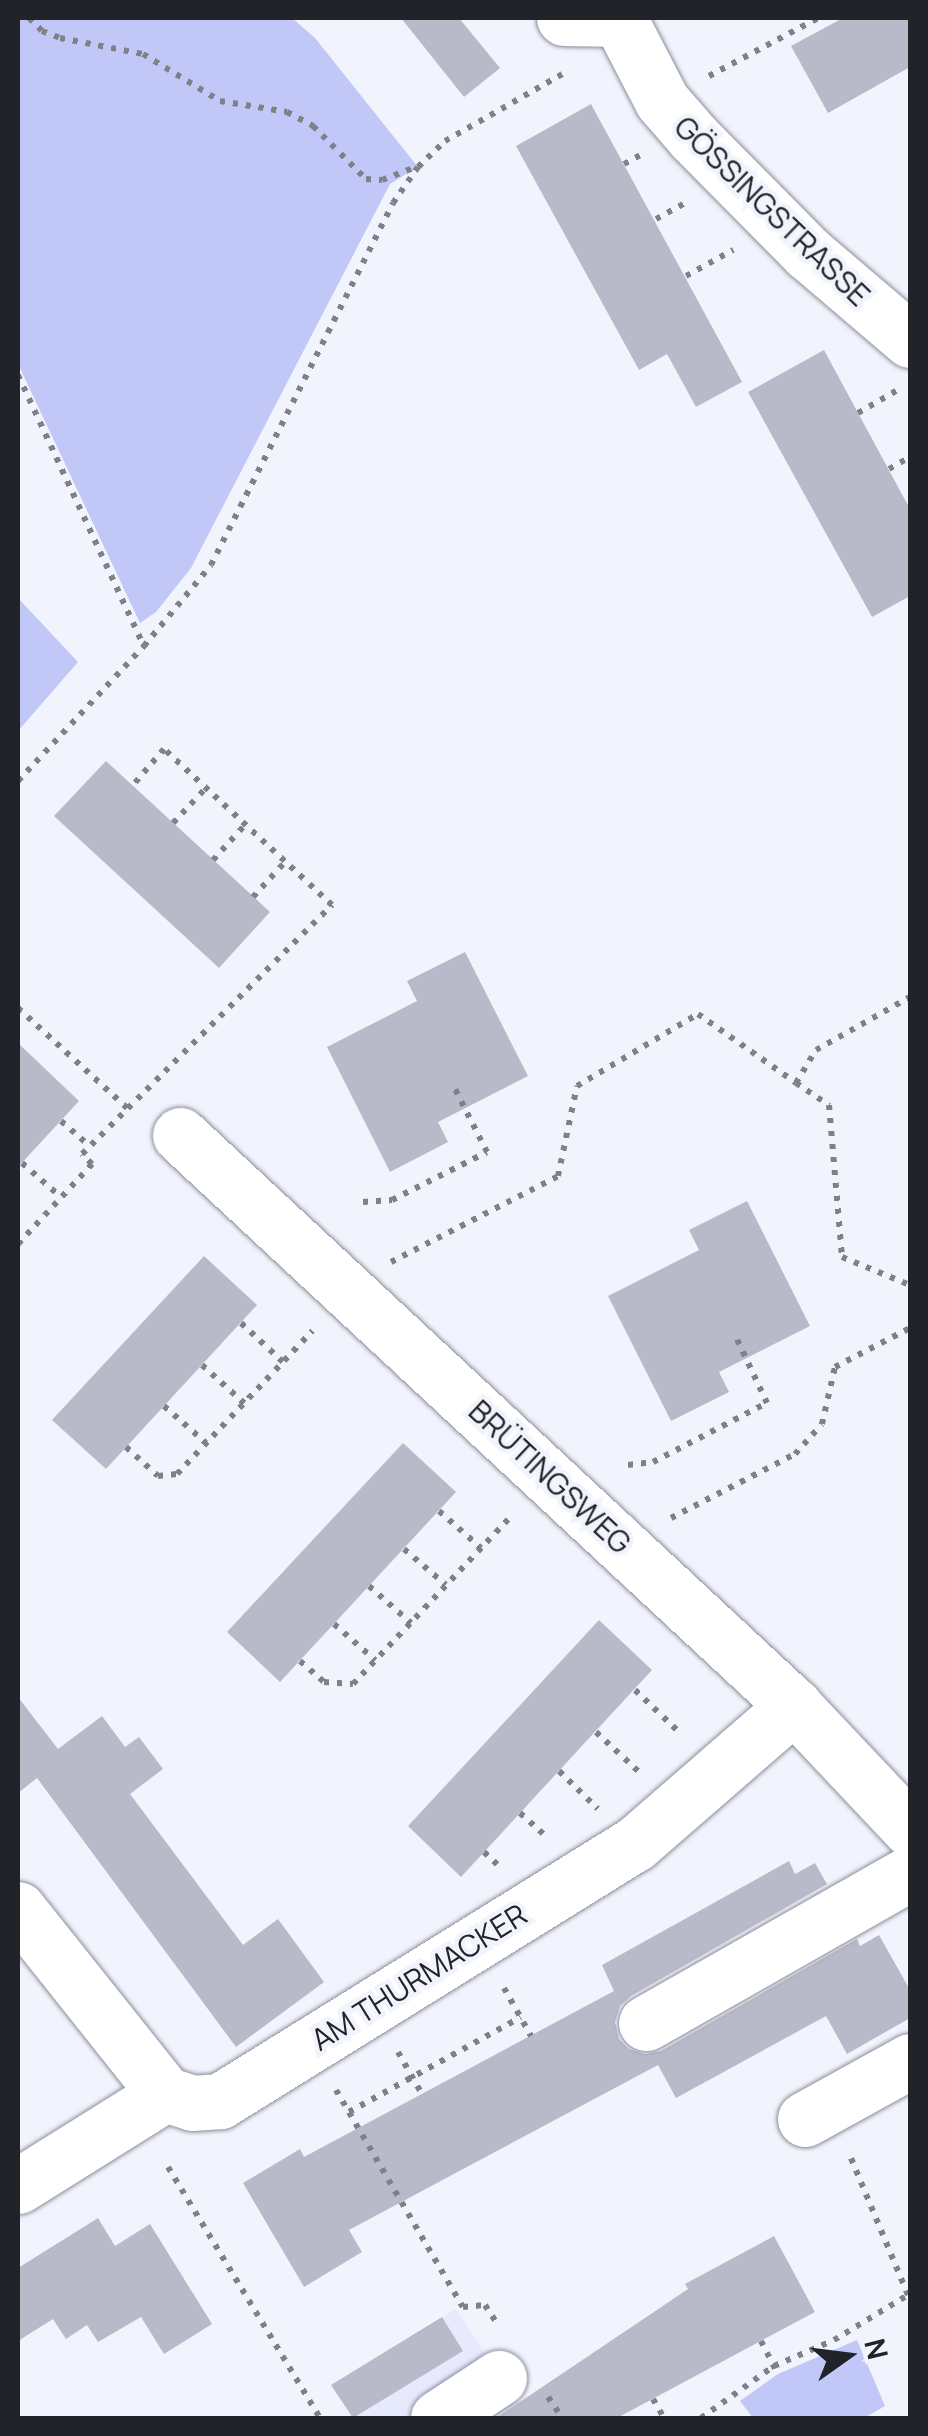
<!DOCTYPE html>
<html>
<head>
<meta charset="utf-8">
<style>
  body { margin:0 }
  #map { position:relative; width:928px; height:2436px; overflow:hidden; background:#f2f4fd; font-family:Manrope,sans-serif }
  div>[style] { position:absolute }
  .built>* { inset:0; background:#e7eafd }
  .green>* { inset:0; background:#c1c7f6 }
  .building>* { inset:0; background:#b8bac9 }
  .path>* { height:6px; margin-top:-3px; transform-origin:0; background:repeating-linear-gradient(90deg,#808188 0 5px,transparent 0 13px) }
  .roads { filter:drop-shadow(0 0 2px #8c8e9d) drop-shadow(0 0 2px #8c8e9d) }
  .minor>* { height:55px; margin:-27.5px; padding:0 27.5px; transform-origin:27.5px; border-radius:27.5px; background:#fff }
  span { translate:-50% -50%; white-space:nowrap; text-align:center; line-height:1.15; -webkit-text-stroke:9px #f2f4fd; paint-order:stroke }
  .street-label { font-size:30px; color:#222328 }
  .frame { position:absolute; inset:0; border:20px solid #222328; pointer-events:none }
  .north { position:absolute; left:798px; top:2306px; width:100px; height:100px; -webkit-text-stroke:8px #f2f4fd; paint-order:stroke; rotate:76deg; font-size:28px; font-weight:700; line-height:40px; text-align:center; color:#222328 }
  .north::after { content:''; display:block; margin:auto; width:35px; height:45px; background:#222328; clip-path:polygon(50% 0,100% 100%,50% 72%,0 100%) }
</style>
</head>
<body>
<div id="map">
  <div class="built">
    <i style="clip-path:polygon(456px 2309px,528px 2418px,353px 2418px,331px 2385px)"></i>
  </div>
  <div class="green">
    <i style="clip-path:polygon(18px 18px,292px 18px,315px 38px,418px 167px,390px 184px,191px 568px,156px 612px,140px 623px,18px 364px)"></i>
    <i style="clip-path:polygon(18px 598px,78px 662px,18px 731px)"></i>
    <i style="clip-path:polygon(857px 2340px,885px 2406px,864px 2418px,753px 2418px,740px 2401px,778px 2374px)"></i>
  </div>
  <div class="building">
    <i style="clip-path:polygon(401px 18px,459px 18px,500px 68px,464px 97px)"></i>
    <i style="clip-path:polygon(843px 18px,910px 18px,910px 67px,828px 113px,791px 46px)"></i>
    <i style="clip-path:polygon(591px 104px,742px 382px,696px 407px,667px 354px,639px 370px,516px 146px)"></i>
    <i style="clip-path:polygon(824px 350px,910px 509px,910px 596px,872px 617px,748px 392px)"></i>
    <i style="clip-path:polygon(106px 761px,270px 912px,219px 968px,54px 816px)"></i>
    <i style="clip-path:polygon(465px 952px,528px 1076px,438px 1122px,448px 1142px,390px 1172px,327px 1047px,417px 1001px,407px 981px)"></i>
    <i style="clip-path:polygon(18px 1043px,79px 1101px,18px 1167px)"></i>
    <i style="clip-path:polygon(747px 1201px,810px 1326px,719px 1372px,729px 1392px,671px 1421px,608px 1296px,699px 1250px,689px 1230px)"></i>
    <i style="clip-path:polygon(204px 1256px,257px 1305px,106px 1469px,52px 1420px)"></i>
    <i style="clip-path:polygon(403px 1443px,456px 1492px,280px 1682px,227px 1632px)"></i>
    <i style="clip-path:polygon(599px 1620px,652px 1670px,461px 1877px,408px 1826px)"></i>
    <i style="clip-path:polygon(18px 1697px,58px 1749px,102px 1716px,125px 1747px,139px 1737px,163px 1769px,130px 1794px,243px 1945px,278px 1919px,324px 1982px,236px 2047px,37px 1778px,18px 1793px)"></i>
    <i style="clip-path:polygon(789px 1861px,795px 1874px,815px 1863px,827px 1884px,631px 1996px,620px 2006px,615px 2022px,619px 2039px,629px 2049px,645px 2054px,661px 2051px,857px 1939px,860px 1946px,879px 1935px,910px 1990px,910px 2018px,847px 2054px,826px 2016px,676px 2098px,658px 2065px,349px 2230px,362px 2252px,304px 2287px,243px 2183px,300px 2149px,304px 2157px,614px 1991px,602px 1965px)"></i>
    <i style="clip-path:polygon(98px 2218px,115px 2246px,150px 2224px,212px 2324px,164px 2354px,141px 2317px,98px 2342px,87px 2325px,66px 2339px,53px 2319px,18px 2341px,18px 2268px)"></i>
    <i style="clip-path:polygon(774px 2236px,815px 2312px,617px 2418px,496px 2418px,688px 2289px,685px 2284px)"></i>
    <i style="clip-path:polygon(442px 2317px,463px 2351px,353px 2418px,331px 2385px)"></i>
  </div>
  <div class="path">
    <i style="left:29px;top:18px;width:18px;rotate:45deg"></i>
    <i style="left:42px;top:31px;width:19px;rotate:21deg"></i>
    <i style="left:60px;top:38px;width:85px;rotate:10.9deg"></i>
    <i style="left:143px;top:54px;width:90px;rotate:31.4deg"></i>
    <i style="left:220px;top:101px;width:68px;rotate:9.3deg"></i>
    <i style="left:287px;top:112px;width:30px;rotate:28deg"></i>
    <i style="left:313px;top:126px;width:75px;rotate:45deg"></i>
    <i style="left:366px;top:179px;width:16px;rotate:4deg"></i>
    <i style="left:382px;top:180px;width:36px;rotate:-21deg"></i>
    <i style="left:709px;top:76px;width:123px;rotate:-28deg"></i>
    <i style="left:624px;top:164px;width:18px;rotate:-29deg"></i>
    <i style="left:656px;top:219px;width:33px;rotate:-29deg"></i>
    <i style="left:686px;top:276px;width:54px;rotate:-29deg"></i>
    <i style="left:18px;top:375px;width:299px;rotate:65.1deg"></i>
    <i style="left:858px;top:413px;width:44px;rotate:-30.1deg"></i>
    <i style="left:889px;top:469px;width:24px;rotate:-30deg"></i>
    <i style="left:18px;top:781px;width:185px;rotate:-47deg"></i>
    <i style="left:144px;top:646px;width:105px;rotate:-50.4deg"></i>
    <i style="left:211px;top:565px;width:405px;rotate:-63.3deg"></i>
    <i style="left:393px;top:203px;width:44px;rotate:-55.2deg"></i>
    <i style="left:418px;top:167px;width:37px;rotate:-44deg"></i>
    <i style="left:445px;top:141px;width:139px;rotate:-29.7deg"></i>
    <i style="left:173px;top:823px;width:48px;rotate:-46.7deg"></i>
    <i style="left:213px;top:860px;width:47px;rotate:-47.6deg"></i>
    <i style="left:253px;top:897px;width:47px;rotate:-47.6deg"></i>
    <i style="left:18px;top:1008px;width:148px;rotate:42.5deg"></i>
    <i style="left:796px;top:1083px;width:40px;rotate:34deg"></i>
    <i style="left:829px;top:1105px;width:153px;rotate:85.1deg"></i>
    <i style="left:842px;top:1257px;width:74px;rotate:22.4deg"></i>
    <i style="left:61px;top:1121px;width:38px;rotate:41deg"></i>
    <i style="left:22px;top:1163px;width:52px;rotate:41.1deg"></i>
    <i style="left:363px;top:1202px;width:29px;rotate:-4deg"></i>
    <i style="left:392px;top:1200px;width:106px;rotate:-26.8deg"></i>
    <i style="left:487px;top:1152px;width:77px;rotate:-116.9deg"></i>
    <i style="left:18px;top:1244px;width:109px;rotate:-47.2deg"></i>
    <i style="left:92px;top:1164px;width:14px;rotate:-135deg"></i>
    <i style="left:82px;top:1154px;width:353px;rotate:-44.9deg"></i>
    <i style="left:332px;top:905px;width:229px;rotate:-137.1deg"></i>
    <i style="left:164px;top:749px;width:48px;rotate:130.7deg"></i>
    <i style="left:391px;top:1262px;width:188px;rotate:-27.2deg"></i>
    <i style="left:558px;top:1176px;width:92px;rotate:-78.1deg"></i>
    <i style="left:577px;top:1086px;width:141px;rotate:-30.8deg"></i>
    <i style="left:698px;top:1014px;width:120px;rotate:35.1deg"></i>
    <i style="left:796px;top:1083px;width:39px;rotate:-59deg"></i>
    <i style="left:816px;top:1050px;width:108px;rotate:-29.4deg"></i>
    <i style="left:241px;top:1323px;width:57px;rotate:42.9deg"></i>
    <i style="left:202px;top:1365px;width:57px;rotate:42.1deg"></i>
    <i style="left:164px;top:1406px;width:56px;rotate:41.4deg"></i>
    <i style="left:126px;top:1447px;width:43px;rotate:42.2deg"></i>
    <i style="left:158px;top:1476px;width:19px;rotate:-6deg"></i>
    <i style="left:177px;top:1474px;width:197px;rotate:-46.6deg"></i>
    <i style="left:628px;top:1465px;width:25px;rotate:-7deg"></i>
    <i style="left:653px;top:1462px;width:128px;rotate:-27.4deg"></i>
    <i style="left:767px;top:1403px;width:77px;rotate:-115.2deg"></i>
    <i style="left:439px;top:1511px;width:56px;rotate:41.4deg"></i>
    <i style="left:671px;top:1518px;width:140px;rotate:-27.3deg"></i>
    <i style="left:795px;top:1454px;width:40px;rotate:-48deg"></i>
    <i style="left:822px;top:1424px;width:58px;rotate:-77.2deg"></i>
    <i style="left:835px;top:1367px;width:85px;rotate:-27.5deg"></i>
    <i style="left:404px;top:1549px;width:55px;rotate:40.6deg"></i>
    <i style="left:369px;top:1586px;width:56px;rotate:41.4deg"></i>
    <i style="left:334px;top:1624px;width:55px;rotate:41.3deg"></i>
    <i style="left:300px;top:1661px;width:32px;rotate:41deg"></i>
    <i style="left:324px;top:1682px;width:29px;rotate:4deg"></i>
    <i style="left:353px;top:1684px;width:232px;rotate:-46.7deg"></i>
    <i style="left:635px;top:1690px;width:64px;rotate:43.7deg"></i>
    <i style="left:596px;top:1732px;width:59px;rotate:42.9deg"></i>
    <i style="left:559px;top:1771px;width:54px;rotate:44.3deg"></i>
    <i style="left:520px;top:1813px;width:39px;rotate:42deg"></i>
    <i style="left:484px;top:1852px;width:19px;rotate:43deg"></i>
    <i style="left:504px;top:1988px;width:55px;rotate:60.6deg"></i>
    <i style="left:398px;top:2052px;width:48px;rotate:60.3deg"></i>
    <i style="left:336px;top:2090px;width:251px;rotate:59.7deg"></i>
    <i style="left:463px;top:2307px;width:22px;rotate:-5deg"></i>
    <i style="left:485px;top:2305px;width:24px;rotate:57deg"></i>
    <i style="left:349px;top:2112px;width:196px;rotate:-28.9deg"></i>
    <i style="left:168px;top:2167px;width:293px;rotate:58.8deg"></i>
    <i style="left:761px;top:2341px;width:37px;rotate:63deg"></i>
    <i style="left:548px;top:2397px;width:25px;rotate:56deg"></i>
    <i style="left:653px;top:2399px;width:22px;rotate:60deg"></i>
    <i style="left:701px;top:2418px;width:90px;rotate:-35.5deg"></i>
    <i style="left:774px;top:2366px;width:65px;rotate:-23.4deg"></i>
    <i style="left:834px;top:2340px;width:87px;rotate:-31.3deg"></i>
    <i style="left:908px;top:2295px;width:154px;rotate:-112.6deg"></i>
  </div>
  <div class="roads">
    <div class="minor">
      <i style="left:564px;top:18px;width:55px;rotate:1deg"></i>
      <i style="left:619px;top:18px;width:93px;rotate:62.6deg"></i>
      <i style="left:662px;top:101px;width:49px;rotate:49.1deg"></i>
      <i style="left:694px;top:138px;width:162px;rotate:45.3deg"></i>
      <i style="left:808px;top:253px;width:134px;rotate:40.5deg"></i>
      <i style="left:180px;top:1135px;width:838px;rotate:42.92deg"></i>
      <i style="left:794px;top:1706px;width:169px;rotate:46.7deg"></i>
      <i style="left:18px;top:1909px;width:236px;rotate:51.5deg"></i>
      <i style="left:646px;top:2023px;width:304px;rotate:-29.6deg"></i>
      <i style="left:165px;top:2094px;width:28px;rotate:18deg"></i>
      <i style="left:192px;top:2103px;width:28px;rotate:-4deg"></i>
      <i style="left:220px;top:2101px;width:488px;rotate:-31.8deg"></i>
      <i style="left:635px;top:1844px;width:211px;rotate:-41deg"></i>
      <i style="left:805px;top:2119px;width:120px;rotate:-28.9deg"></i>
      <i style="left:18px;top:2186px;width:173px;rotate:-32deg"></i>
      <i style="left:438px;top:2418px;width:73px;rotate:-33.3deg"></i>
    </div>
  </div>
  <div class="street-label">
    <span style="left:772px;top:211px;rotate:44deg">GÖSSINGSTRASSE</span>
    <span style="left:550px;top:1477px;rotate:43deg">BRÜTINGSWEG</span>
    <span style="left:419px;top:1977px;rotate:-32deg">AM THURMACKER</span>
  </div>
  <div class="frame"></div>
  <div class="north">N</div>
</div>
</body>
</html>
